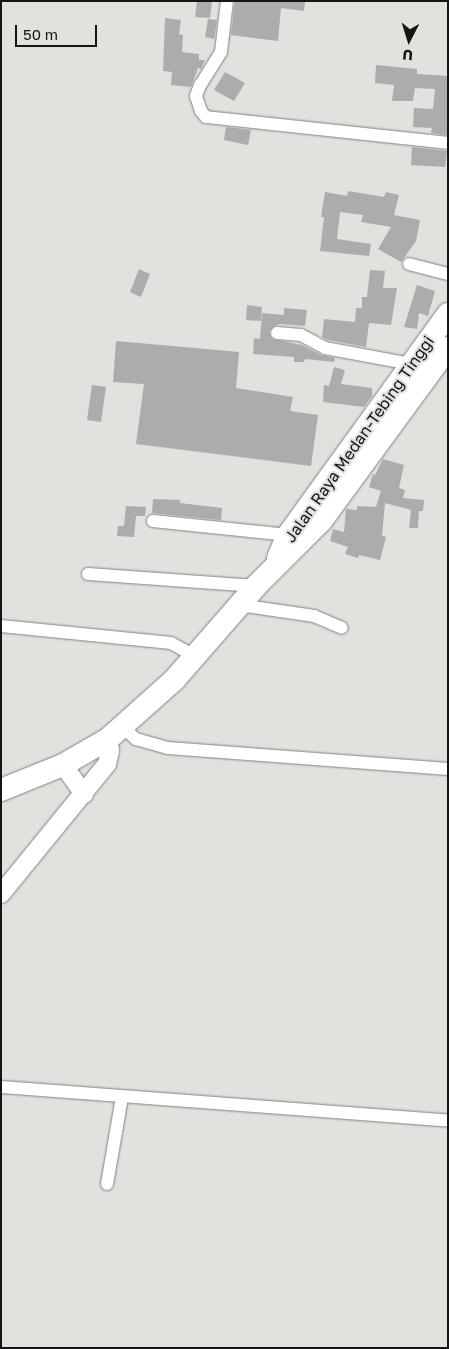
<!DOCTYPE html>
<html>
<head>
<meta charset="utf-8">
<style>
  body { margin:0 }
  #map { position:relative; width:449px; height:1349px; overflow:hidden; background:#e1e1de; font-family:"Golos Text",sans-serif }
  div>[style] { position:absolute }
  .building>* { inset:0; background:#aaadab }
  .roads { filter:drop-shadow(0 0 1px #82827f) drop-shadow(0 0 1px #82827f) }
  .street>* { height:12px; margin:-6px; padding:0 6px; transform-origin:6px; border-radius:6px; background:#fff }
  .secondary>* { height:18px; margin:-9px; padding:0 9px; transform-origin:9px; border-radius:9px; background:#fff }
  .highway>* { height:22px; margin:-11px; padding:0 11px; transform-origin:11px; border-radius:11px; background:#fff }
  span { translate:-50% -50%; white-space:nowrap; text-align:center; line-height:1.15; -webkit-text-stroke:4px #e1e1de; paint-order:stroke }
  .street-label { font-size:16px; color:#151514 }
  .frame { position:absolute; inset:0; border:2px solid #151514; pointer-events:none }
  .north { position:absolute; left:384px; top:15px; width:50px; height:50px; -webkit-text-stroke:4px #e1e1de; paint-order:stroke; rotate:185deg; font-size:14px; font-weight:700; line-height:20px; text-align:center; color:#151514 }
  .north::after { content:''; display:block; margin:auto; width:18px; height:22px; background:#151514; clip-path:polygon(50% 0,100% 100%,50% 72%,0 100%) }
  .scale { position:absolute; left:15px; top:25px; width:82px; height:22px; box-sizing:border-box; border:2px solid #151514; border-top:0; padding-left:6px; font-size:15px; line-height:18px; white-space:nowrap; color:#151514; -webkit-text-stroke:4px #e1e1de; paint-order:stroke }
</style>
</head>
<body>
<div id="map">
  <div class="building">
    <i style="clip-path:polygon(197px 1px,212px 2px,210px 18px,195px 17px)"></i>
    <i style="clip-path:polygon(235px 1px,305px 1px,304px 11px,281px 8px,278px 41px,231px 35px)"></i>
    <i style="clip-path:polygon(165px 18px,181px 20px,179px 34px,183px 35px,182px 52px,199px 54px,199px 60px,205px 60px,201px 69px,198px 68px,191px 87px,171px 85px,172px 72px,163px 71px)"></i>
    <i style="clip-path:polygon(208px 19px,217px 20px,214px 39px,205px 37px)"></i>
    <i style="clip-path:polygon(376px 65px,417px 69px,417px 74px,448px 76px,448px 135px,431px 133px,432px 128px,413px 127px,414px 108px,433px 109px,435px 89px,415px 88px,413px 101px,392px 101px,394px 85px,375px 83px)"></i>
    <i style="clip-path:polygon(225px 72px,245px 83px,234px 101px,214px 90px)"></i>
    <i style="clip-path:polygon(226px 127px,251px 130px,248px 145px,224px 140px)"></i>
    <i style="clip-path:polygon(412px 147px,447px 151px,445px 167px,411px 165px)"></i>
    <i style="clip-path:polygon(348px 191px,384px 197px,386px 192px,399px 195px,394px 215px,420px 220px,416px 241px,401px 262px,378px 249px,391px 227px,361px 222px,363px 215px,340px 212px,337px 239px,371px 244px,369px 256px,320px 251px,324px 217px,321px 217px,325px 192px,347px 196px)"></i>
    <i style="clip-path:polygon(139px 269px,150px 274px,141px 297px,130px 292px)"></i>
    <i style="clip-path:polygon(370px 270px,385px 271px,383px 288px,397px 288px,391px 325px,369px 323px,366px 347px,328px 340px,322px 337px,324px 319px,355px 322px,356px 308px,362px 308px,362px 297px,367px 297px)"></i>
    <i style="clip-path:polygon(417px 285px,435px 291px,428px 316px,419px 313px,417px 329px,404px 327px)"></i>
    <i style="clip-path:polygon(247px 305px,262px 307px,261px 321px,246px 320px)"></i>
    <i style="clip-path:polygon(284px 308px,307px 310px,305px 326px,280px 324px,274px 326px,269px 332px,272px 339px,302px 345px,321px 355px,335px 358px,334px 362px,305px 359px,304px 362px,294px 362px,294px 357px,253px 354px,254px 338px,260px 339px,262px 313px,284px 315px)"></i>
    <i style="clip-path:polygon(116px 341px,239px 352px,236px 388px,293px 397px,290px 411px,318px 415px,311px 466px,136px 444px,144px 384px,113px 382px)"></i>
    <i style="clip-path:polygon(334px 367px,345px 370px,341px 384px,372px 388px,372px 396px,364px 407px,323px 402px,324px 385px,329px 386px)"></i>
    <i style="clip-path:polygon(92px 385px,106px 387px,101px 422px,87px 420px)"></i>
    <i style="clip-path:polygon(383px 459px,404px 465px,399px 488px,405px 490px,403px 498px,424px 500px,423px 511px,419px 511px,418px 528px,409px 528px,411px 510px,385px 503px,382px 536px,386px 537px,380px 560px,359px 555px,358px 558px,345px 554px,348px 547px,330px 541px,333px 529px,344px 532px,346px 509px,357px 510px,357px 506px,376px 507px,381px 491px,369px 487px,373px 474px,375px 475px)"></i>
    <i style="clip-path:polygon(153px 499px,180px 500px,180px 503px,222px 508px,221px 520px,152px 513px)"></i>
    <i style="clip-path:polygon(126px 506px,146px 507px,145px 516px,136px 516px,134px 537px,117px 536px,118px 526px,124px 526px)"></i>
  </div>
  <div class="roads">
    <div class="street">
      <i style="left:227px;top:1px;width:51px;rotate:96.7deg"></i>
      <i style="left:221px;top:52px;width:39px;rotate:122deg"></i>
      <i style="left:200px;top:85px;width:12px;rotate:110deg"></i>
      <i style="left:196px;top:96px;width:16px;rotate:72deg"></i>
      <i style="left:201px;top:111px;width:8px;rotate:50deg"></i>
      <i style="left:206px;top:117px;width:243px;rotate:6.1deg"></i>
      <i style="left:409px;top:264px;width:40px;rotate:14.4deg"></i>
      <i style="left:277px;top:333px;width:24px;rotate:5deg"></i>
      <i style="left:301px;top:335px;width:27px;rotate:28deg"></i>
      <i style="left:325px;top:348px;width:87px;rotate:10.5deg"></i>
      <i style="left:153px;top:521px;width:136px;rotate:5.9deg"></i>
      <i style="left:88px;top:574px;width:168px;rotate:4.1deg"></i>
      <i style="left:239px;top:605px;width:76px;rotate:8.3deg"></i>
      <i style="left:314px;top:616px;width:30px;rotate:23deg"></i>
      <i style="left:1px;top:626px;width:171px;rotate:5.7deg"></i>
      <i style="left:171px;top:643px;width:18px;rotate:29deg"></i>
      <i style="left:187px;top:652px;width:9px;rotate:49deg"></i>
      <i style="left:123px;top:727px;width:18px;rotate:43deg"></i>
      <i style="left:136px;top:739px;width:33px;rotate:16deg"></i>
      <i style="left:168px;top:748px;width:281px;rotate:4.3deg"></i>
      <i style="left:1px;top:1087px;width:448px;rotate:4.3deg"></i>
      <i style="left:107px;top:1184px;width:88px;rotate:-80.2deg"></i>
    </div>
    <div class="secondary">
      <i style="left:63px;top:765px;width:36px;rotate:54deg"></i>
      <i style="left:1px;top:894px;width:168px;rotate:-50.8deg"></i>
      <i style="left:107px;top:764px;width:13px;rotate:-77deg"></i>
      <i style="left:110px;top:751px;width:12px;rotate:-99deg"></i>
    </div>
    <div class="highway">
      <i style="left:278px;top:558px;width:25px;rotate:-67deg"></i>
      <i style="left:288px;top:535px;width:273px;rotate:-54.1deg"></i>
      <i style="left:1px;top:790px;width:67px;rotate:-22deg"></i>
      <i style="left:63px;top:765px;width:52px;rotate:-30deg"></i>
      <i style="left:108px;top:739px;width:90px;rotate:-41.8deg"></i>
      <i style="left:175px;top:679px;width:123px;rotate:-48.9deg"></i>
      <i style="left:256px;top:586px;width:93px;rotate:-45deg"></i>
      <i style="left:322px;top:520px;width:213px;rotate:-53.8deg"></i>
    </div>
  </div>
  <div class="street-label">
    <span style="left:359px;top:439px;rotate:-55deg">Jalan Raya Medan-Tebing Tinggi</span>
  </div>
  <div class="frame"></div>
  <div class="north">U</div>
  <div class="scale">50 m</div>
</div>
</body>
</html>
